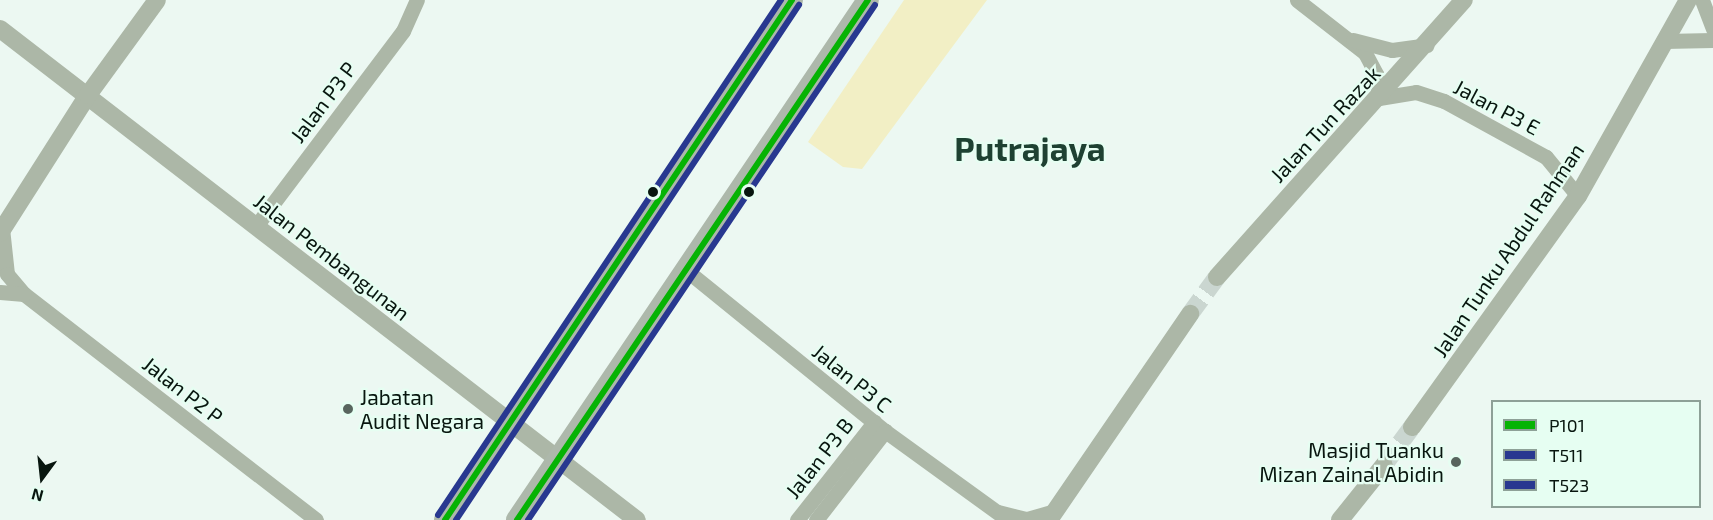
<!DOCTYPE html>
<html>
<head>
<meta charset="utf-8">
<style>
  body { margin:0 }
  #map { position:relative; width:1713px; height:520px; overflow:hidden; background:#ecf8f2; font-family:"Exo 2",sans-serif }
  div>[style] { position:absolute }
  .green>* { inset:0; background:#f2efc5 }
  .tertiary-tunnel>* { height:18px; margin-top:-9px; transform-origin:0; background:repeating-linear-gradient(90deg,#cad6d0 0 18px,transparent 0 27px) }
  .minor>* { height:15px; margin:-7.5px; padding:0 7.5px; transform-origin:7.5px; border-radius:7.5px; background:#acb7a7 }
  .tertiary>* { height:18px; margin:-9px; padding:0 9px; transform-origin:9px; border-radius:9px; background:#acb7a7 }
  .primary>* { height:22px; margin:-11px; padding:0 11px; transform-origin:11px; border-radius:11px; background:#adb8ab }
  .bus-1>* { height:6px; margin:-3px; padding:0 3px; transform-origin:3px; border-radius:3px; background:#06b304 }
  .bus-2>* { height:6px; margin:-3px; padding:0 3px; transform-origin:3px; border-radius:3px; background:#283890 }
  .bus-3>* { height:6px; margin:-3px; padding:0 3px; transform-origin:3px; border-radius:3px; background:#283890 }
  .dots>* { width:16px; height:16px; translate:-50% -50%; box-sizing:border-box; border:3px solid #e6fef2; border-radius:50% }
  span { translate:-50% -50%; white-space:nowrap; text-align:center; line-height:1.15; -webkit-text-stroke:4.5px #e6fef2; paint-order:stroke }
  .street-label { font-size:21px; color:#08160f }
  .poi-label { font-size:21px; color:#08160f }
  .left { translate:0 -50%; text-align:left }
  .right { translate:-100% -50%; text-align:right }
  .town-label { font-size:33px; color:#1e4132; font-weight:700 }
  .legend { position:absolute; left:1491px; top:400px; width:210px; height:108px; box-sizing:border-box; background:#e6fef2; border:2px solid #8da197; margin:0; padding:8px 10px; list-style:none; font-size:18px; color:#08160f }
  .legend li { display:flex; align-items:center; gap:12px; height:30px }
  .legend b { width:30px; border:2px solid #8da197 }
  .north { position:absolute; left:12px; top:448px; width:60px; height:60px; -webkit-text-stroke:4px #e6fef2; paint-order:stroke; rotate:195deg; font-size:16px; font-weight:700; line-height:24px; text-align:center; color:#08160f }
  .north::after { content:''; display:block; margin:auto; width:21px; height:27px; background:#08160f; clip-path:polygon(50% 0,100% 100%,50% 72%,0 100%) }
</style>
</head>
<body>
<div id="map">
  <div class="green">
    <i style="clip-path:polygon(904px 0,987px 0,862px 169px,843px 167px,808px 142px)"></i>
  </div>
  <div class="tertiary-tunnel">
    <i style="left:1190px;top:314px;width:46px;rotate:-53.9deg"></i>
    <i style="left:1384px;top:465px;width:47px;rotate:-53.6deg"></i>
  </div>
  <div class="minor">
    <i style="left:1297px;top:0;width:86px;rotate:37.9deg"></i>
    <i style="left:1365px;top:53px;width:24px;rotate:62deg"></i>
    <i style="left:1376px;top:74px;width:24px;rotate:83deg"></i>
    <i style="left:1379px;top:98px;width:37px;rotate:-9deg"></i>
    <i style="left:1416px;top:92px;width:29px;rotate:18deg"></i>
    <i style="left:1444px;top:101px;width:116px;rotate:28.8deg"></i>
    <i style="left:1546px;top:157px;width:50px;rotate:50.6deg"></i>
    <i style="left:1702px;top:0;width:31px;rotate:69deg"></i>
    <i style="left:1353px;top:40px;width:40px;rotate:14.4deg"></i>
    <i style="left:1392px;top:50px;width:35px;rotate:-8deg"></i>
    <i style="left:1664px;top:41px;width:49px;rotate:-1.2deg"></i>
    <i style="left:256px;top:226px;width:244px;rotate:-53deg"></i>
    <i style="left:403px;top:31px;width:34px;rotate:-66deg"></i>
    <i style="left:2px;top:228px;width:46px;rotate:83.8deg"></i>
    <i style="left:7px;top:274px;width:26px;rotate:50deg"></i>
    <i style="left:24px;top:294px;width:369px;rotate:37.7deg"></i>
    <i style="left:686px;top:270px;width:256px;rotate:39deg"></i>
    <i style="left:885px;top:431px;width:152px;rotate:35.9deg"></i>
    <i style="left:0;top:292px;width:24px;rotate:5deg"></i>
    <i style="left:998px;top:512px;width:30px;rotate:14deg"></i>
    <i style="left:1027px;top:519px;width:29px;rotate:-16deg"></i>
    <i style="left:797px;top:520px;width:125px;rotate:-51.8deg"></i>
    <i style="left:816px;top:520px;width:113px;rotate:-52.2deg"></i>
  </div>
  <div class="tertiary">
    <i style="left:0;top:29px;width:804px;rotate:37.63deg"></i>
    <i style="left:0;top:233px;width:164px;rotate:-57.5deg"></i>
    <i style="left:88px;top:95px;width:117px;rotate:-54deg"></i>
    <i style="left:1217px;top:277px;width:371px;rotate:-48.3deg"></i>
    <i style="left:1412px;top:427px;width:284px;rotate:-54.3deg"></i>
    <i style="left:1578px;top:196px;width:225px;rotate:-60.7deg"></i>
    <i style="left:1049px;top:520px;width:250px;rotate:-55.6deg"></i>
    <i style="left:1340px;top:520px;width:70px;rotate:-51.3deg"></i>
  </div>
  <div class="primary">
    <i style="left:445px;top:520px;width:625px;rotate:-56.28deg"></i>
    <i style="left:517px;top:520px;width:627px;rotate:-55.98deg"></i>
  </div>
  <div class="bus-1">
    <i style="left:445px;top:520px;width:625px;rotate:-56.28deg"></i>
    <i style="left:517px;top:520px;width:627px;rotate:-55.98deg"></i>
  </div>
  <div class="bus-2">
    <i style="left:456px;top:520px;width:619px;rotate:-56.34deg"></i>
    <i style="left:528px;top:520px;width:621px;rotate:-56.03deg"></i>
  </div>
  <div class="bus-3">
    <i style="left:438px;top:515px;width:619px;rotate:-56.34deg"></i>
  </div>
  <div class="dots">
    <i style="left:653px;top:192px;background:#08160f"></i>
    <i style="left:749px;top:192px;background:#08160f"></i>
    <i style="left:348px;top:409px;background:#58655e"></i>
    <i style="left:1456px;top:462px;background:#58655e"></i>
  </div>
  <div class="street-label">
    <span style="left:323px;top:102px;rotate:-53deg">Jalan P3 P</span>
    <span style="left:1497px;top:107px;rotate:28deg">Jalan P3 E</span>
    <span style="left:1325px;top:124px;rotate:-47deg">Jalan Tun Razak</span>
    <span style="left:1508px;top:250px;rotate:-56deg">Jalan Tunku Abdul Rahman</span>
    <span style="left:332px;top:257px;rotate:38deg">Jalan Pembangunan</span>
    <span style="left:852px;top:378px;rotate:39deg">Jalan P3 C</span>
    <span style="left:183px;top:390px;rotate:38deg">Jalan P2 P</span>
    <span style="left:819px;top:458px;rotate:-52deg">Jalan P3 B</span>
  </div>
  <div class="poi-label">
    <span class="left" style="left:360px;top:409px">Jabatan<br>Audit Negara</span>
    <span class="right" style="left:1444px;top:462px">Masjid Tuanku<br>Mizan Zainal Abidin</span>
  </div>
  <div class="town-label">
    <span style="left:1030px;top:149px">Putrajaya</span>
  </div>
  <ul class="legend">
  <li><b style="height:8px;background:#06b304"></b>P101</li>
  <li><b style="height:8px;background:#283890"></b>T511</li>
  <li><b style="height:8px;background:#283890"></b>T523</li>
  </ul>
  <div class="north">N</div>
</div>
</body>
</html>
